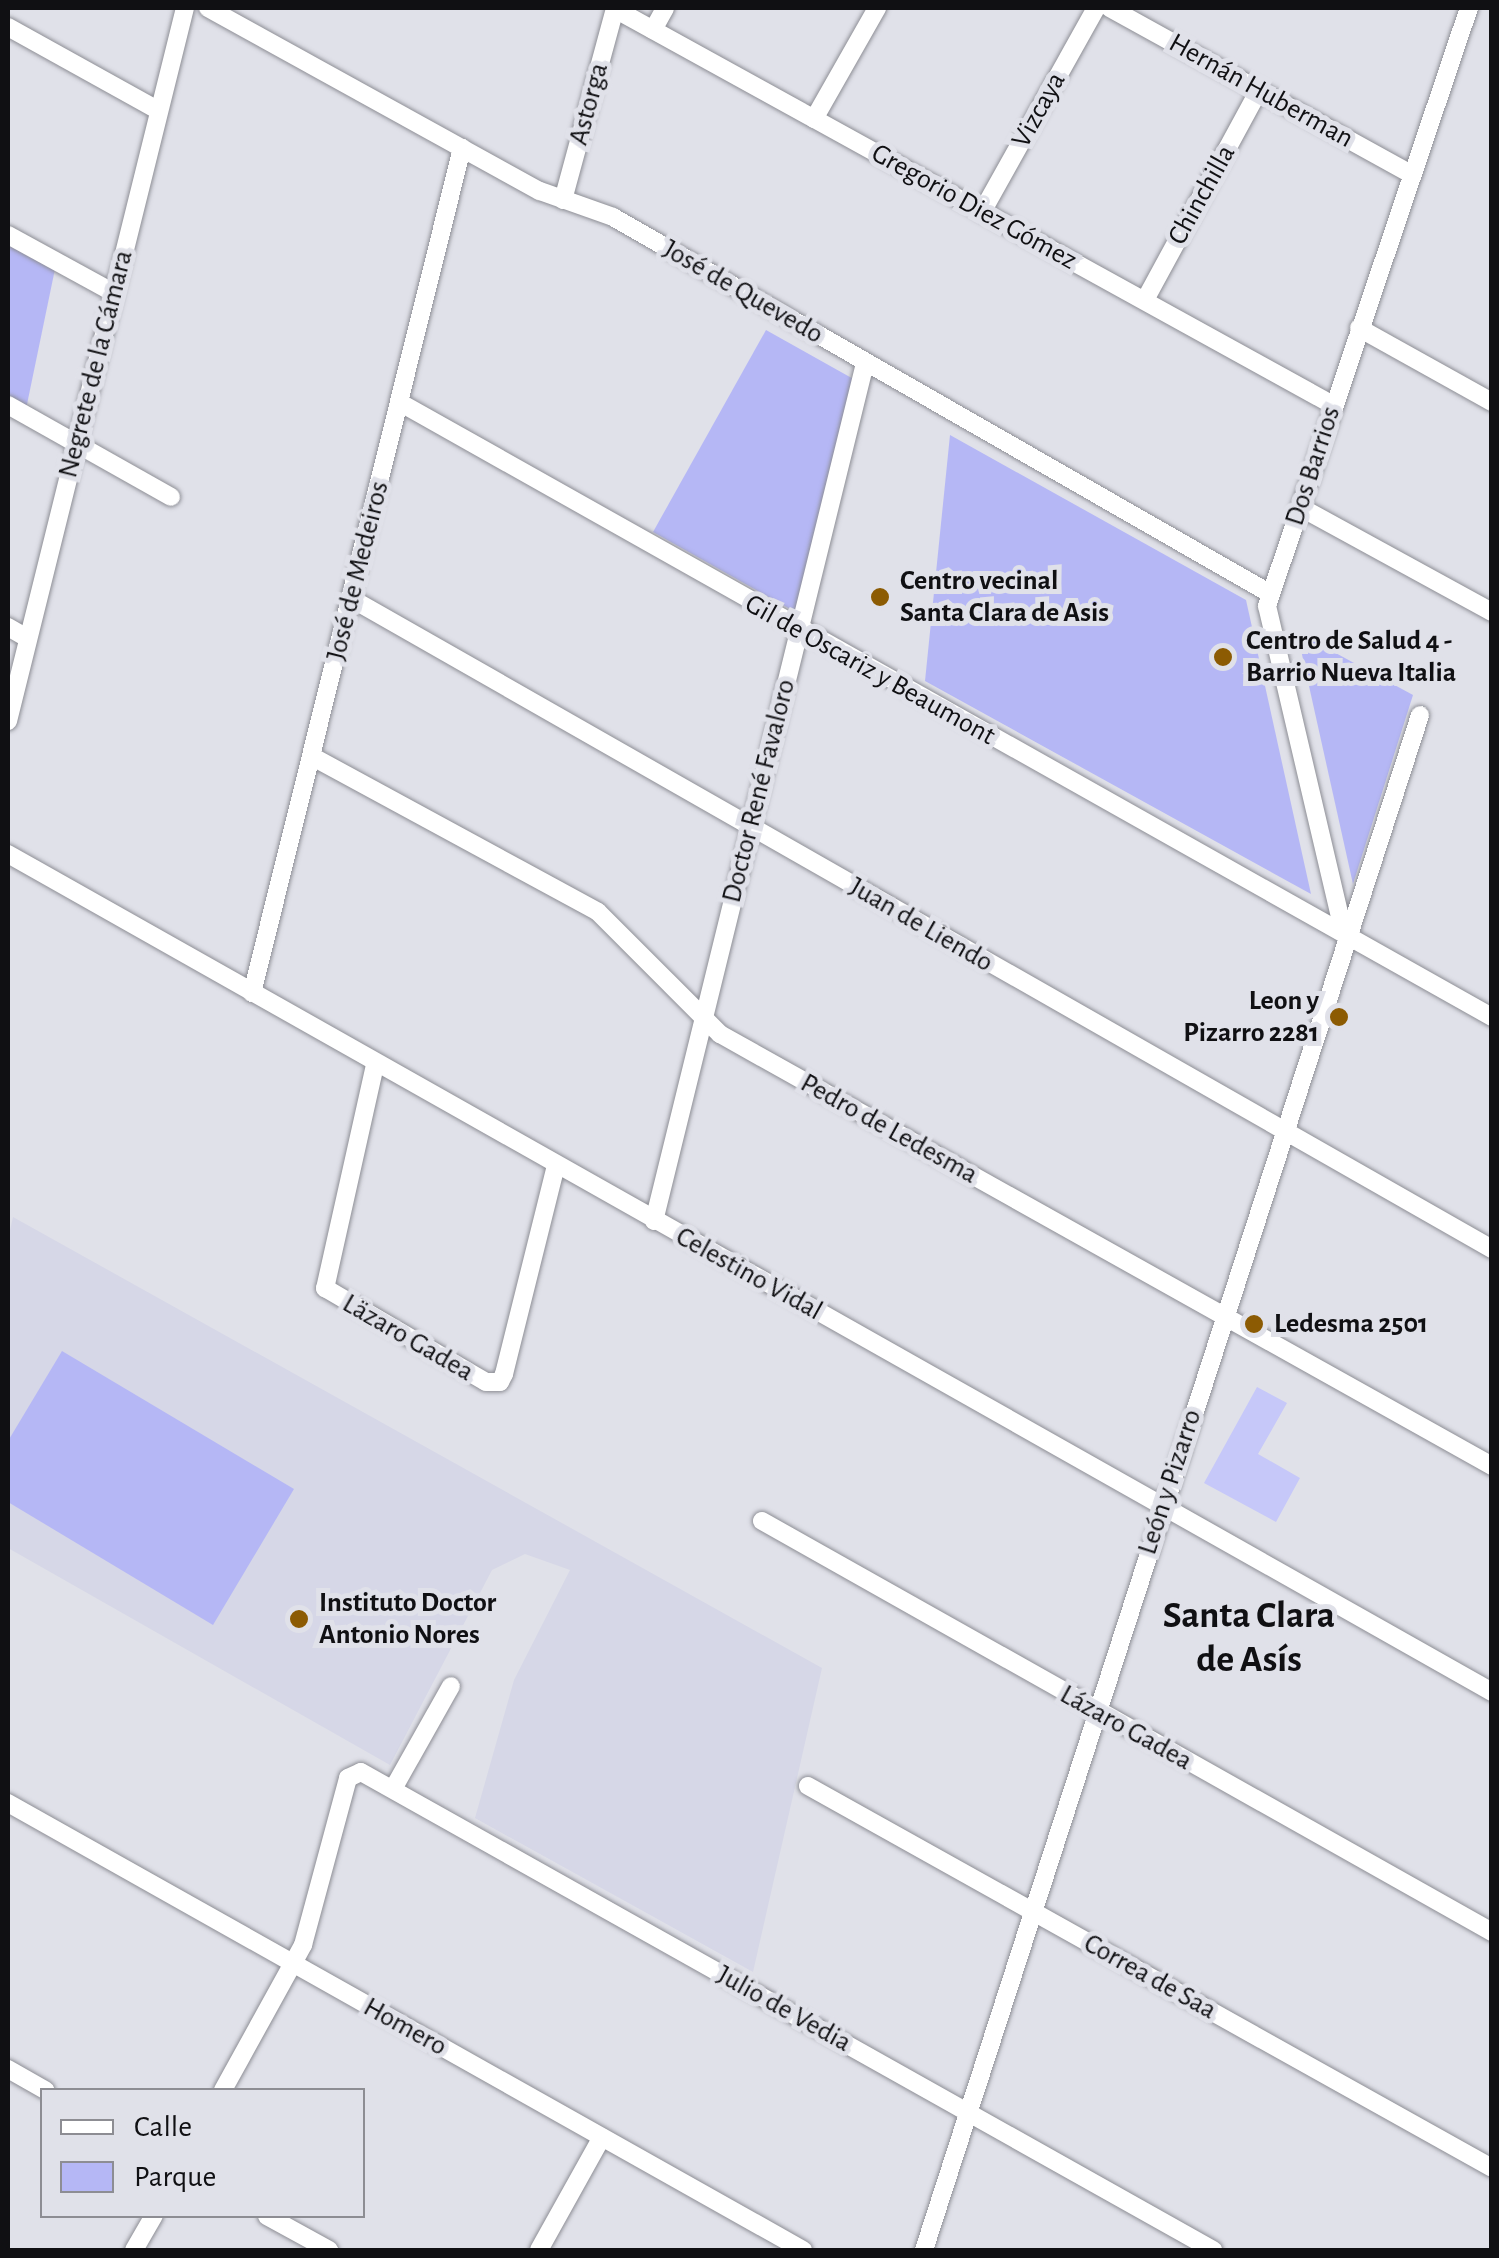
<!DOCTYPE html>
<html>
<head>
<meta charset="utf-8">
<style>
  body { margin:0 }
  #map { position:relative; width:1499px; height:2258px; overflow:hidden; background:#e0e1e9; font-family:"Alegreya Sans",sans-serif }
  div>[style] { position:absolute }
  .built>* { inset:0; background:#d6d7e7 }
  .green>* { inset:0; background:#b5b7f5 }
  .building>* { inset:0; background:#c6c8f9 }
  .roads { filter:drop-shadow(0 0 2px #8d8e95) drop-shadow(0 0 2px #8d8e95) }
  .minor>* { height:18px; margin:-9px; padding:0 9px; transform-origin:9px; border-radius:9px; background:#fff }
  .dots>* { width:28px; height:28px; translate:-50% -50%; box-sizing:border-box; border:5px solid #e0e1e9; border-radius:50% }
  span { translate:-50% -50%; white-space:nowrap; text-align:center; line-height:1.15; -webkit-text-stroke:10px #e0e1e9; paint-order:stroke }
  .street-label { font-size:28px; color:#101013 }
  .poi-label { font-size:28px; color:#101013; font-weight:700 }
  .left { translate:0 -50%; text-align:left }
  .right { translate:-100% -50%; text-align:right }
  .district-label { font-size:38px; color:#101013; font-weight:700 }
  .frame { position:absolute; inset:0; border:10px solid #101013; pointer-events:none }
  .legend { position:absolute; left:40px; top:2088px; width:325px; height:130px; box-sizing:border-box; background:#e0e1e9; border:2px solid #8d8d93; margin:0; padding:12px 18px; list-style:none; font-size:30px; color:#101013 }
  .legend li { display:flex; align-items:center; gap:20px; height:50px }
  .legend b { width:50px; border:2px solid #8d8d93 }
</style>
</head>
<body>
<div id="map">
  <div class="built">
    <i style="clip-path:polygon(13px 1217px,822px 1668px,753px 1972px,475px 1818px,514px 1680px,570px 1570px,525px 1554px,492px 1570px,390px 1765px,8px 1548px,8px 1239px)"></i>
  </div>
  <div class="green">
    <i style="clip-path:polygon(8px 243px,55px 269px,25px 414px,8px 404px)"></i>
    <i style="clip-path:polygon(766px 330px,857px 381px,797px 613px,653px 532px)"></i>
    <i style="clip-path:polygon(950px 435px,1246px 600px,1311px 894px,925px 681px)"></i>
    <i style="clip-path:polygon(1297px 632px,1413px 695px,1353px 884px)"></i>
    <i style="clip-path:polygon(62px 1351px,294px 1489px,213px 1625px,8px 1502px,8px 1441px)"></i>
  </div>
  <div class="building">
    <i style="clip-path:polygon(1257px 1387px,1287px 1403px,1258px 1454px,1300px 1478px,1276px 1522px,1204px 1483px)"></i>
  </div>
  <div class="roads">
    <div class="minor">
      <i style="left:208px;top:8px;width:379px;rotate:28.9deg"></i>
      <i style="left:540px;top:191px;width:77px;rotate:19.6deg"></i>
      <i style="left:613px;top:217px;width:756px;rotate:29.82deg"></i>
      <i style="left:1110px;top:8px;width:345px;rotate:28.9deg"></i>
      <i style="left:615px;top:9px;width:820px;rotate:28.88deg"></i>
      <i style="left:8px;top:27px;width:171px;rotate:29deg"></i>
      <i style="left:653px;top:30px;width:25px;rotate:-61deg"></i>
      <i style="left:814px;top:119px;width:128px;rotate:-60.4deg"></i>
      <i style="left:563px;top:200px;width:199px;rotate:-74.8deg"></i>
      <i style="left:982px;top:212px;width:234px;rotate:-60.8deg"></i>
      <i style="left:8px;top:235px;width:121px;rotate:28.7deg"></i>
      <i style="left:1145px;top:300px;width:239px;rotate:-61.5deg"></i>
      <i style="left:1359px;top:328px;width:152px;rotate:29.1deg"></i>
      <i style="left:399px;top:402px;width:1254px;rotate:29.37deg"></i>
      <i style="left:8px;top:405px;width:187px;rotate:29.4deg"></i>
      <i style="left:1300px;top:507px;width:219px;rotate:28.7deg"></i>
      <i style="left:352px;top:599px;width:1312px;rotate:29.69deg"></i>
      <i style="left:8px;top:627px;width:22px;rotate:30deg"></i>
      <i style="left:8px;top:721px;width:735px;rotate:-76.06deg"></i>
      <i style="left:313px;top:757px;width:324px;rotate:28.5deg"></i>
      <i style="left:598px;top:912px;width:173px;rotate:45deg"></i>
      <i style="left:720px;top:1034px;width:885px;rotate:29.23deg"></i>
      <i style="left:8px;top:854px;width:1704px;rotate:29.45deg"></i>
      <i style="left:1344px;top:934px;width:337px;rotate:-103.2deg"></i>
      <i style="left:1267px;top:606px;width:631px;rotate:-71.34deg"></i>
      <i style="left:252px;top:993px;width:871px;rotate:-76.04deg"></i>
      <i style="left:375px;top:1065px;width:229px;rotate:102.6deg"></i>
      <i style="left:325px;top:1288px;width:186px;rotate:30.3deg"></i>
      <i style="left:486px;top:1382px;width:14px"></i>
      <i style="left:500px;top:1382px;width:9px;rotate:-63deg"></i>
      <i style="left:504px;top:1374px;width:215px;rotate:-76deg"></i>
      <i style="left:654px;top:1221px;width:884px;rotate:-76.18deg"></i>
      <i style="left:762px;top:1521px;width:838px;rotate:29.38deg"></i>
      <i style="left:808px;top:1786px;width:783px;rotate:29.18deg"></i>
      <i style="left:393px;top:1789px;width:118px;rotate:-60.6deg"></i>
      <i style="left:8px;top:1803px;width:912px;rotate:29.35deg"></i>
      <i style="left:8px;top:2069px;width:43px;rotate:29.6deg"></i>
      <i style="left:223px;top:2090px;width:166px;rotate:-61.1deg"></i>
      <i style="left:303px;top:1945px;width:173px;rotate:-74.9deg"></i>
      <i style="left:348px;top:1778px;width:14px;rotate:-25deg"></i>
      <i style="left:361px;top:1772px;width:977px;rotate:29.29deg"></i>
      <i style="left:267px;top:2216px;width:71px;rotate:28.7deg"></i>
      <i style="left:134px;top:2250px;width:39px;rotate:-60deg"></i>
      <i style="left:539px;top:2250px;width:129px;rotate:-60.9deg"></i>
      <i style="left:924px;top:2250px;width:1613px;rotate:-72.09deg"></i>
    </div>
  </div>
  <div class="dots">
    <i style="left:880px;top:597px;background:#8c5b03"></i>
    <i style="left:1223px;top:657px;background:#8c5b03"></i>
    <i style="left:1339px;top:1017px;background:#8c5b03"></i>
    <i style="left:1254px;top:1324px;background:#8c5b03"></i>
    <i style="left:299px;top:1619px;background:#8c5b03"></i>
  </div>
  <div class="street-label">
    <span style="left:1261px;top:91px;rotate:29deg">Hernán Huberman</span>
    <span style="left:589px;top:104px;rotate:-75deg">Astorga</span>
    <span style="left:1039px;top:110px;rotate:-61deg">Vizcaya</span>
    <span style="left:1202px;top:195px;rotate:-61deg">Chinchilla</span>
    <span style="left:974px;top:207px;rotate:29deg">Gregorio Diez Gómez</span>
    <span style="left:743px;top:292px;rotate:30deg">José de Quevedo</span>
    <span style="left:96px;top:364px;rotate:-76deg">Negrete de la Cámara</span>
    <span style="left:1313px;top:466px;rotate:-72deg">Dos Barrios</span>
    <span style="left:358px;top:571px;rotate:-76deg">José de Medeiros</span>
    <span style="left:870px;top:670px;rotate:29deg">Gil de Oscariz y Beaumont</span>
    <span style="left:759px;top:791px;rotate:-76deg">Doctor René Favaloro</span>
    <span style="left:921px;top:925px;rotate:30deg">Juan de Liendo</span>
    <span style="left:889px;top:1129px;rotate:29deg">Pedro de Ledesma</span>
    <span style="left:749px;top:1274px;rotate:29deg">Celestino Vidal</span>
    <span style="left:408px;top:1338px;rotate:30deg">Läzaro Gadea</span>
    <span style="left:1170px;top:1482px;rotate:-72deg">León y Pizarro</span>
    <span style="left:1126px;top:1728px;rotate:29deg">Lázaro Gadea</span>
    <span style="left:1150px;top:1977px;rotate:29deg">Correa de Saa</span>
    <span style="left:784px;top:2009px;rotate:29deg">Julio de Vedia</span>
    <span style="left:405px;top:2027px;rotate:29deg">Homero</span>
  </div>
  <div class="poi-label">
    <span class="left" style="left:900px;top:597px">Centro vecinal<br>Santa Clara de Asis</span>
    <span class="left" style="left:1246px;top:657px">Centro de Salud 4 -<br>Barrio Nueva Italia</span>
    <span class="right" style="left:1319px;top:1017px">Leon y<br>Pizarro 2281</span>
    <span class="left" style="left:1274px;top:1324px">Ledesma 2501</span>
    <span class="left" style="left:319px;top:1619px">Instituto Doctor<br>Antonio Nores</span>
  </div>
  <div class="district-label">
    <span style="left:1249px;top:1639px">Santa Clara<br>de Asís</span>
  </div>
  <div class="frame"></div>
  <ul class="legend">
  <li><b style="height:12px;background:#fff"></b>Calle</li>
  <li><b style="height:28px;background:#b5b7f5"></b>Parque</li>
  </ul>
</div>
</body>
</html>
